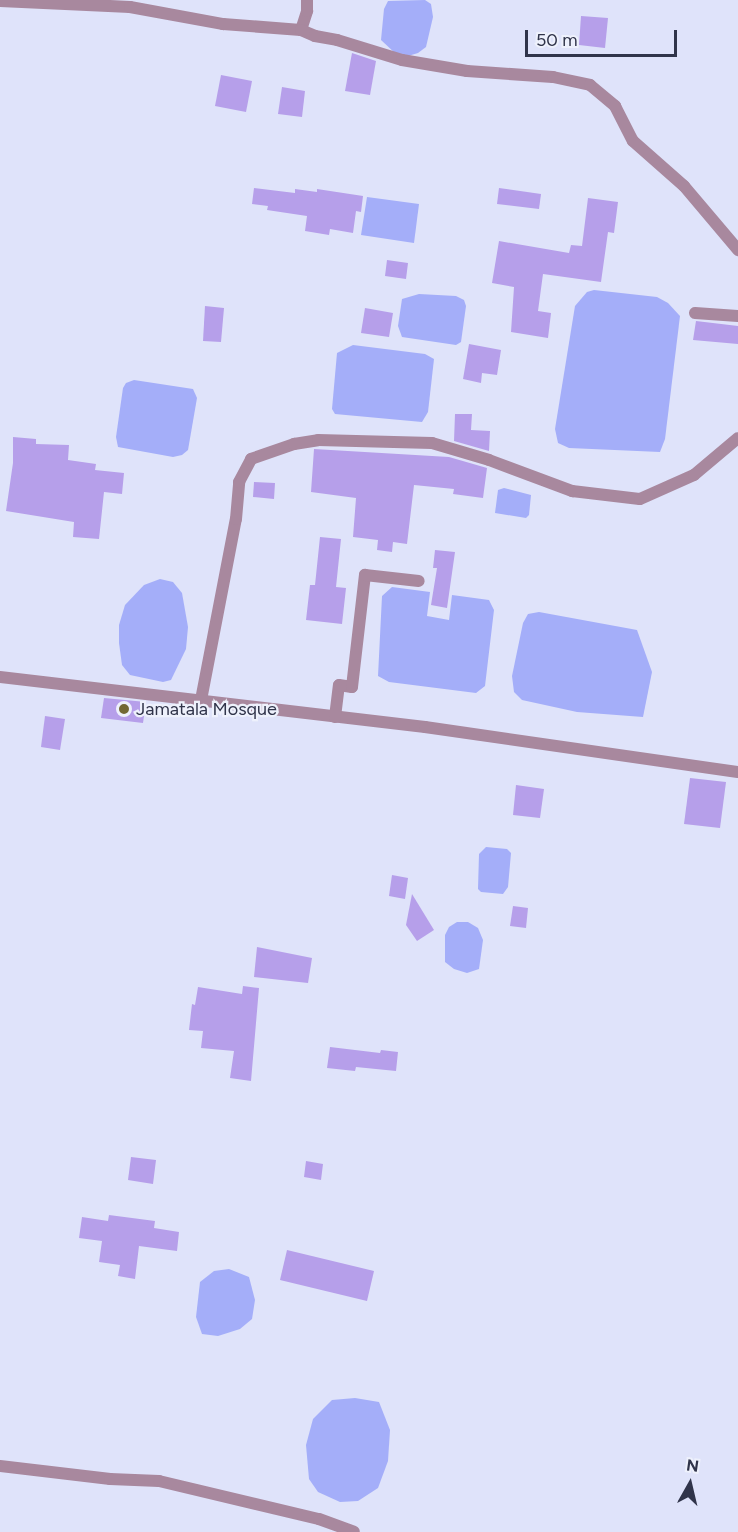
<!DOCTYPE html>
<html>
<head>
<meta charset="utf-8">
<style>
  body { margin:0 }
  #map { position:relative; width:738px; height:1532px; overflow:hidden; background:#dfe3fa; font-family:Figtree,sans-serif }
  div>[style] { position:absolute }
  .water>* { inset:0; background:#a4aef9 }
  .building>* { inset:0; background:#b69fea }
  .street>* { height:12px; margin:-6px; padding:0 6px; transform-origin:6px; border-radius:6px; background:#a8889e }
  .dots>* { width:16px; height:16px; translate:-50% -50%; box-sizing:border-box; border:3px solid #eef1fc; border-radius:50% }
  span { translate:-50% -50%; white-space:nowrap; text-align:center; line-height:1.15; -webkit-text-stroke:4.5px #eef1fc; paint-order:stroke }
  .poi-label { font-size:18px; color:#30344a }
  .left { translate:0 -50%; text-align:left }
  .north { position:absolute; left:660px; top:1454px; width:60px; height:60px; -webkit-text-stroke:4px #eef1fc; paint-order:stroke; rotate:8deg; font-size:16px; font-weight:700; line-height:24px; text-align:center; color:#30344a }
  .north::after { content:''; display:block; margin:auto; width:21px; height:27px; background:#30344a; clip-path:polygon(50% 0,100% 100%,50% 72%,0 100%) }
  .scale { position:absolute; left:525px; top:30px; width:152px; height:27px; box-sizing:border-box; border:3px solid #30344a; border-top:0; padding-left:8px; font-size:18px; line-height:21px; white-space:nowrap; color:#30344a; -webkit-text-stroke:4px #eef1fc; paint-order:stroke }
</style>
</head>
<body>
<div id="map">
  <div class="water">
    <i style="clip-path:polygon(425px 0,431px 4px,433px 17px,426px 47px,418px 53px,408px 56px,396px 54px,381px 40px,384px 9px,388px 1px)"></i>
    <i style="clip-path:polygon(367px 197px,419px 204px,414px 243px,361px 235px)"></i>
    <i style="clip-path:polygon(594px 290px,657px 297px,668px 303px,680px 316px,665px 439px,660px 452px,569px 448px,558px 443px,555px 429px,575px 306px,587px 292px)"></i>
    <i style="clip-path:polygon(419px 294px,456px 296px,464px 300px,466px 306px,461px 342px,456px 345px,402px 337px,398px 326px,402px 299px)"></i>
    <i style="clip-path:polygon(353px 345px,425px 354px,434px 359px,428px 412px,422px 422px,335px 414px,332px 409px,337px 353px)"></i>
    <i style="clip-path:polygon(134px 380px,193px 389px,197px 398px,188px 450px,182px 455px,173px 457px,118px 447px,116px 437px,123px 388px,126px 383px)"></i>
    <i style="clip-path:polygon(504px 488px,531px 495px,529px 515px,526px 518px,495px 513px,498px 490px)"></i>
    <i style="clip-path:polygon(160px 579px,173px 582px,182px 593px,188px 627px,186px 649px,171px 680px,163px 682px,130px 675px,122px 665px,119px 643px,119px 625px,125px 605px,144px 585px)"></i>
    <i style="clip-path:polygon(392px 587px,430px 592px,427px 616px,449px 620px,452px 595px,489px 600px,494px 610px,485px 686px,476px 693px,389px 682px,378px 676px,382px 596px)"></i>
    <i style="clip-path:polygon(539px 612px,637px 630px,652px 672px,643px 717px,577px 712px,522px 700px,514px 692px,512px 676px,523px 623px,528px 614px)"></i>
    <i style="clip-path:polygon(486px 847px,507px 849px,511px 853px,508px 887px,503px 894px,481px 892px,478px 889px,479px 854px)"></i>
    <i style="clip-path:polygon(457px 922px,468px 922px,478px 928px,483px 940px,479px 969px,467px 973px,454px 969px,445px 962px,445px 935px,449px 927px)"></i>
    <i style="clip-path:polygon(229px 1269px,249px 1277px,255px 1300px,252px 1319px,240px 1329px,218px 1336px,202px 1334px,196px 1317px,200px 1282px,214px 1271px)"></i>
    <i style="clip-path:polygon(355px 1398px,379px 1402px,390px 1430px,388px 1461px,378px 1488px,358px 1501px,340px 1502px,318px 1492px,309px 1479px,306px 1445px,313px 1419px,332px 1400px)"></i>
  </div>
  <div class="building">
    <i style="clip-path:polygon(581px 16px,608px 18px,605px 48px,579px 45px)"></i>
    <i style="clip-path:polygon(352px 53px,376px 61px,370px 95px,345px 91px)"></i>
    <i style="clip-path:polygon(221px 75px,252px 81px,246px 112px,215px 106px)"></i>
    <i style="clip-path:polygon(282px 87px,305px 91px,302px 117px,278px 114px)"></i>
    <i style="clip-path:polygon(254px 188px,295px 193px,295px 189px,317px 192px,317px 189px,363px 196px,361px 212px,356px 211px,353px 233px,330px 229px,329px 235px,305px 231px,307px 216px,267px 210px,268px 206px,252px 204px)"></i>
    <i style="clip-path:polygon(499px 188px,541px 194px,539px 209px,497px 204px)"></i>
    <i style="clip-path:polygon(588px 198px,618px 202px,614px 233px,608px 232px,601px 282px,543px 274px,538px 311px,551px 313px,548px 338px,511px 332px,514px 287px,492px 283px,499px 241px,569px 253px,571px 245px,582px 246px)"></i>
    <i style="clip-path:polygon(387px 260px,408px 263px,406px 279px,385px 276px)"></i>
    <i style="clip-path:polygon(205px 306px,224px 308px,221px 342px,203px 341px)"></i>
    <i style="clip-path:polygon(365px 308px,393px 313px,389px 337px,361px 333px)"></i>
    <i style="clip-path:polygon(696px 321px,738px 326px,738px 344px,693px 340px)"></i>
    <i style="clip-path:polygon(469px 344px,501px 350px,497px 375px,482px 373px,481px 383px,463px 379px)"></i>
    <i style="clip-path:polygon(455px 414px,472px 414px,471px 430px,490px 431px,489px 451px,454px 441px)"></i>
    <i style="clip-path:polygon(13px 437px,36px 439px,36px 444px,69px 445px,68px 460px,96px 464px,95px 470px,124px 473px,122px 494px,104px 492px,99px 539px,73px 537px,74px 522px,6px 511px,13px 463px)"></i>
    <i style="clip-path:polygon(314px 449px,449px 457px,487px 468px,483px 498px,453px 494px,454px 489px,414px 485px,407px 544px,393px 542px,392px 552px,377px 550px,378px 540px,353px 537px,356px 498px,311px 492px)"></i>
    <i style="clip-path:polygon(254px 482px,275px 483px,274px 499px,253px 497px)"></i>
    <i style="clip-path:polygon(320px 537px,341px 539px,336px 587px,346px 588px,342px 624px,306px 620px,310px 585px,315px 585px)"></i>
    <i style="clip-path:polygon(435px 550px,455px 552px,447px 608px,431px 605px,437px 568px,433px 568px)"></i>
    <i style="clip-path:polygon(104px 698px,146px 702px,143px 723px,101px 718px)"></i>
    <i style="clip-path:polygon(45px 716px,65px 719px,60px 750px,41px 747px)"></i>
    <i style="clip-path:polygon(690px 778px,726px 782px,720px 828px,684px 824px)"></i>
    <i style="clip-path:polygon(516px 785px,544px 789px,540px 818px,513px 815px)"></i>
    <i style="clip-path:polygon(392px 875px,408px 878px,405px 899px,389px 896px)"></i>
    <i style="clip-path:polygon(412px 894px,434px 930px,417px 941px,406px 925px)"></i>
    <i style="clip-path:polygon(513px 906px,528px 908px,526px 928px,510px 926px)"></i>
    <i style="clip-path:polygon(257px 947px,312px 958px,308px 983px,254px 977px)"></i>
    <i style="clip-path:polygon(243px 986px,259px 988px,251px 1081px,230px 1078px,234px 1051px,201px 1048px,203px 1031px,189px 1030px,192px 1004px,195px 1005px,198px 987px,242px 994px)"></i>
    <i style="clip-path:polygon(330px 1047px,380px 1053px,381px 1050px,398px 1052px,396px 1071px,356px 1067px,355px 1071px,327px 1068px)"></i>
    <i style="clip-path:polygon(131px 1157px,156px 1160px,153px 1184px,128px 1180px)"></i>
    <i style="clip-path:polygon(306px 1161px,323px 1164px,321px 1180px,304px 1177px)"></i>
    <i style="clip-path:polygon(109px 1215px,155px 1221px,154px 1228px,179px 1232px,177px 1251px,139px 1246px,135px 1279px,118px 1276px,120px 1265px,99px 1262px,102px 1241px,79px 1238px,82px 1217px,108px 1221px)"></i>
    <i style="clip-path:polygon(287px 1250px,374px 1271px,367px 1301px,280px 1280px)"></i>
  </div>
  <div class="street">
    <i style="left:0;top:1px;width:130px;rotate:2.6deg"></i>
    <i style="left:130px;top:7px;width:95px;rotate:10.4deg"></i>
    <i style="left:223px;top:24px;width:78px;rotate:4.4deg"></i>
    <i style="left:301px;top:30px;width:20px;rotate:-72deg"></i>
    <i style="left:307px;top:11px;width:11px;rotate:-90deg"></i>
    <i style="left:301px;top:30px;width:15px;rotate:23deg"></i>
    <i style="left:315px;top:36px;width:22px;rotate:10deg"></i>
    <i style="left:337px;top:40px;width:68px;rotate:17.1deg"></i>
    <i style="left:402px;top:60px;width:66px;rotate:9.6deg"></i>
    <i style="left:467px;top:71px;width:86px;rotate:4deg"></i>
    <i style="left:553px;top:77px;width:38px;rotate:12deg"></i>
    <i style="left:590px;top:85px;width:33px;rotate:40deg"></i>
    <i style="left:615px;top:106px;width:39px;rotate:63deg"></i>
    <i style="left:633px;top:141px;width:68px;rotate:41.4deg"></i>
    <i style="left:684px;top:186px;width:84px;rotate:49.8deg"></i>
    <i style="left:695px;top:313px;width:43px;rotate:4deg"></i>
    <i style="left:0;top:677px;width:428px;rotate:6.7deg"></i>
    <i style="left:425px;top:727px;width:316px;rotate:8.2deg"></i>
    <i style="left:201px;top:700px;width:184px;rotate:-79.1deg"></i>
    <i style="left:236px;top:519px;width:37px;rotate:-85deg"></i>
    <i style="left:239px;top:482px;width:26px;rotate:-62deg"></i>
    <i style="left:251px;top:459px;width:46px;rotate:-19.2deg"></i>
    <i style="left:294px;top:444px;width:24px;rotate:-9deg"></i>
    <i style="left:318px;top:440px;width:114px;rotate:1.5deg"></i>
    <i style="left:432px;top:443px;width:59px;rotate:16.6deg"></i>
    <i style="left:489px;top:460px;width:89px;rotate:20.5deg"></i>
    <i style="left:572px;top:491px;width:68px;rotate:6.7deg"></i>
    <i style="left:640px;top:499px;width:59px;rotate:-24deg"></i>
    <i style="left:694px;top:475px;width:57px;rotate:-40.1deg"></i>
    <i style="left:335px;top:717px;width:32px;rotate:-83deg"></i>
    <i style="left:339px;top:685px;width:13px;rotate:9deg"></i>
    <i style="left:352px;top:687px;width:113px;rotate:-83.4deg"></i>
    <i style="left:365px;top:575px;width:54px;rotate:6.3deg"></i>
    <i style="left:0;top:1466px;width:111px;rotate:6.7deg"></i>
    <i style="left:110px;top:1479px;width:49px;rotate:2.3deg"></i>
    <i style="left:159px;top:1481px;width:164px;rotate:13.4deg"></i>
    <i style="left:319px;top:1519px;width:37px;rotate:20deg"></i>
  </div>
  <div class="dots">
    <i style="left:124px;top:709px;background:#726834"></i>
  </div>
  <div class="poi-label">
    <span class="left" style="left:136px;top:709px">Jamatala Mosque</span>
  </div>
  <div class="north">N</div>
  <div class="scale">50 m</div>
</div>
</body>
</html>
